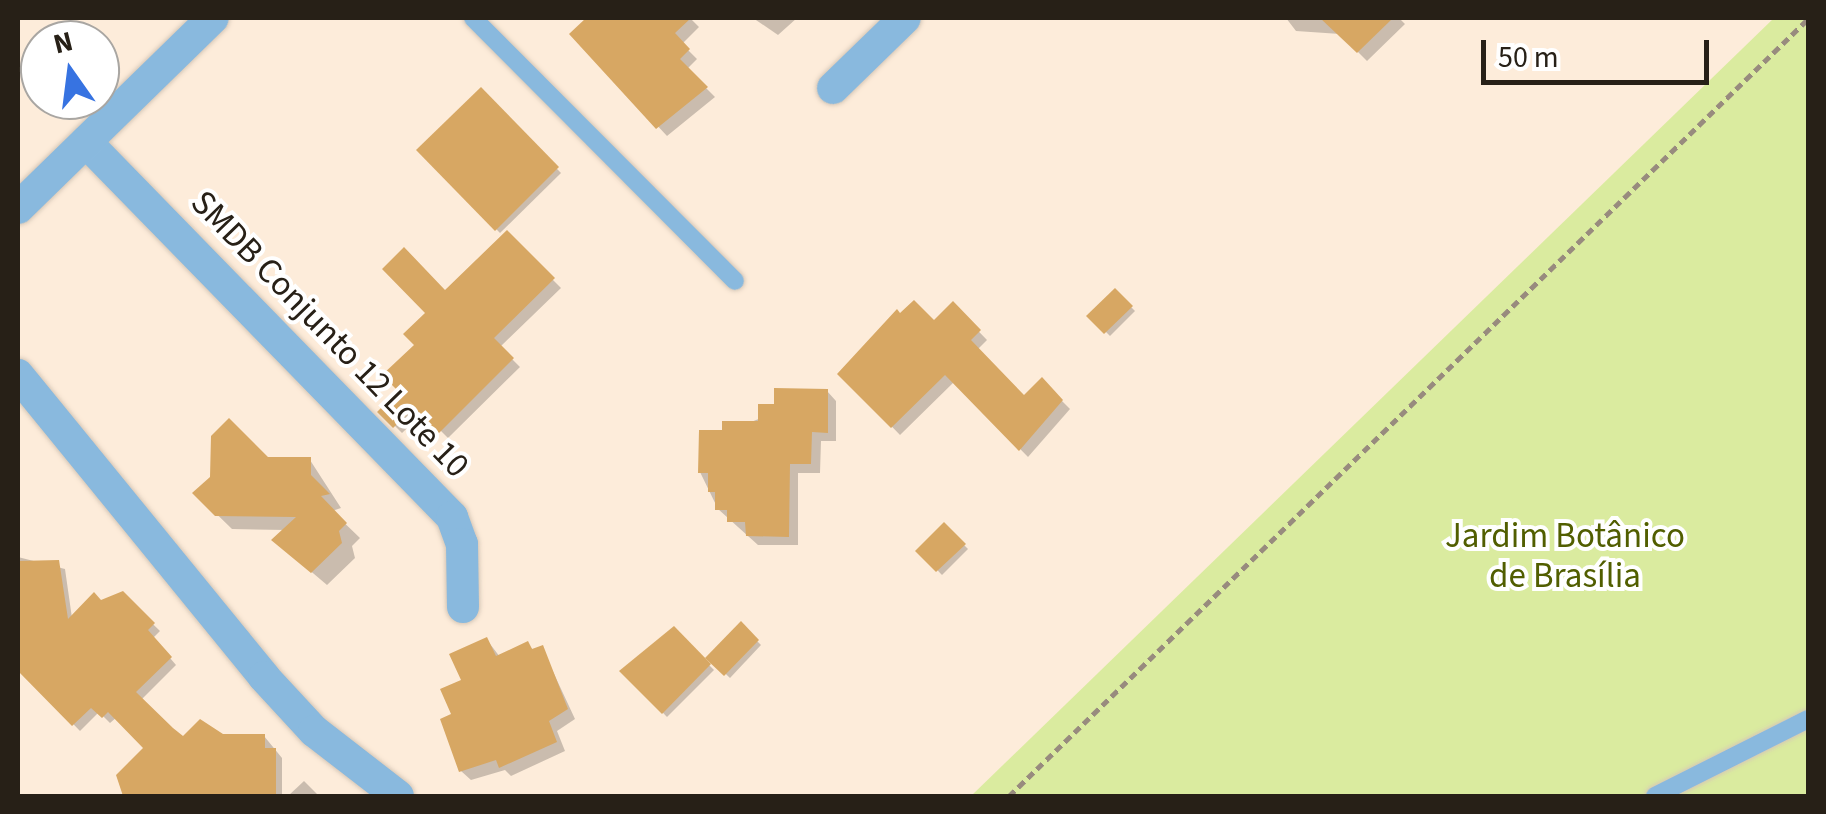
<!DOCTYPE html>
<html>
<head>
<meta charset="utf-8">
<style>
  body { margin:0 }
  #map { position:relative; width:1826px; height:814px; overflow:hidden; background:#fdecda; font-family:"Source Sans 3",sans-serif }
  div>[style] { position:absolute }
  .green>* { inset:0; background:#daeb9f }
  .shadow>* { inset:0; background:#0003 }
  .building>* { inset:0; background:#d7a763 }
  .path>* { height:5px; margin-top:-2.5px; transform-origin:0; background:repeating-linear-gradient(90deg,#988b7e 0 8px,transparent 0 13px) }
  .roads { filter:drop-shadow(0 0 2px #d6c7b7) drop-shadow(0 0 2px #d6c7b7) }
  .service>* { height:18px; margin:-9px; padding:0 9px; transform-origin:9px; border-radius:9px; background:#89b9de }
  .minor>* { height:32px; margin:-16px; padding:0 16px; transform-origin:16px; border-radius:16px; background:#89b9de }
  span { translate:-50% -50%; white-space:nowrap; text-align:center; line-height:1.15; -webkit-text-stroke:8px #fff; paint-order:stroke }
  .street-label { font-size:35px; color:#272017 }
  .park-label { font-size:35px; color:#515e00 }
  .frame { position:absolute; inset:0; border:20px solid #272017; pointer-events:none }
  .north { position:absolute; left:20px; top:20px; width:100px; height:100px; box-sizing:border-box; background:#fff; border:2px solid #a9a6a2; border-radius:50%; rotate:346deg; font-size:28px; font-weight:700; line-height:40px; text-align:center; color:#272017 }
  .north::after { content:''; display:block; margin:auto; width:35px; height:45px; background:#3773e1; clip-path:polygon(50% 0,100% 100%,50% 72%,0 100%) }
  .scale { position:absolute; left:1481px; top:40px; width:228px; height:45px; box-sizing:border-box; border:5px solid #272017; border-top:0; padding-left:12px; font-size:30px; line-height:35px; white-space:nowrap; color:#272017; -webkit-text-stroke:8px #fff; paint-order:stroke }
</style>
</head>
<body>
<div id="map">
  <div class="green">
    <i style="clip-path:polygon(1774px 18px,1808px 18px,1808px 796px,971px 796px)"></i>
  </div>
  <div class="shadow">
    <i style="clip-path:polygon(589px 18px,622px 18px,629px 24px,636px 18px,690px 18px,699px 27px,682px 44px,697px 59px,687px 69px,715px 97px,667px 136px,572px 34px)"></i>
    <i style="clip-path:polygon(753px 18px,797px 18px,778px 35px)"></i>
    <i style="clip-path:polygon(1286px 18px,1399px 18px,1405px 24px,1367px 61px,1340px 34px,1296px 31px)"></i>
    <i style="clip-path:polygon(481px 90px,561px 173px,500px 233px,420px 150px)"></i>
    <i style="clip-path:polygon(507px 234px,561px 288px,500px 347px,520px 367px,448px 438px,423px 413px,402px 433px,381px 412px,401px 391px,445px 293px)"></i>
    <i style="clip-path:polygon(1115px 291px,1135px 311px,1110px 336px,1090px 316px)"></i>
    <i style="clip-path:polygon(953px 305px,987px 340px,977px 350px,1024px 399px,1042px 381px,1070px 409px,1028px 457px,954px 382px,900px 435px,841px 374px,934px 324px)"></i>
    <i style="clip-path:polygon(827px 391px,836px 401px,836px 441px,821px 441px,820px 473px,798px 473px,798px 545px,758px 545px,718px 509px,700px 472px,724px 433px)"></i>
    <i style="clip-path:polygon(267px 459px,310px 460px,341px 508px,332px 511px,360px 538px,352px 546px,355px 558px,327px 585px,274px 540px,286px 530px,232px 529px,195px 493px)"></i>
    <i style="clip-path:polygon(944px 525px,968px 549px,942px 575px,919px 551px)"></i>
    <i style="clip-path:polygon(18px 557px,65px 569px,72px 618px,122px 594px,160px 631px,153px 638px,176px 665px,141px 700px,183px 739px,264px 736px,282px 758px,282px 796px,124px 796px,147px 748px,117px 717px,110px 723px,99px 712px,80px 731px,18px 667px)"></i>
    <i style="clip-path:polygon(741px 625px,761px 645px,730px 678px,709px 658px)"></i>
    <i style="clip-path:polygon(674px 630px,714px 670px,667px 717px,623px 671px)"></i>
    <i style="clip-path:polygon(487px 640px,500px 657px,528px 644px,534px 651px,542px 648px,575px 719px,557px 731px,565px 751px,511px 776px,505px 770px,471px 780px,461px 771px,454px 715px)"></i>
    <i style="clip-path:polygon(304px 781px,319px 796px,288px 796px)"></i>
  </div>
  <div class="building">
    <i style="clip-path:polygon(586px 18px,691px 18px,675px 33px,690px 49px,680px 59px,708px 87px,656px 129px,569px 34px)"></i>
    <i style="clip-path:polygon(1320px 18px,1393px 18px,1357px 53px)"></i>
    <i style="clip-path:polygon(481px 87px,559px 167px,495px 231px,416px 150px)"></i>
    <i style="clip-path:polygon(507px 230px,555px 278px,494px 338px,514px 358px,439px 433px,414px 408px,393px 428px,377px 412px,398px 391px,382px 375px,414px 345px,403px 334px,425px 313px,382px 269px,404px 247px,445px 290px)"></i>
    <i style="clip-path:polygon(1115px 288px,1133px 306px,1104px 334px,1086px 316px)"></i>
    <i style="clip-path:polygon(914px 300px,934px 320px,953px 301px,981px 330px,971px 340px,1024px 395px,1042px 377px,1063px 400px,1019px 451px,945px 375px,891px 428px,837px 374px,897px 309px,900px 313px)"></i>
    <i style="clip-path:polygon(774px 388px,828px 389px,828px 433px,812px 432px,811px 464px,790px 464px,789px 537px,746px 536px,745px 522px,727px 522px,727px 510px,715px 510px,715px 492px,708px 492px,708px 473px,698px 473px,699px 430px,722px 430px,722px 421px,758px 421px,758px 404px,774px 404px)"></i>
    <i style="clip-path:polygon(229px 418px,268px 457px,311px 457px,311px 475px,330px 494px,321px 496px,347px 523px,339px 531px,342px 543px,311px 573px,271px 540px,296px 517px,215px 516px,192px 493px,210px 477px,211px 436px)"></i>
    <i style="clip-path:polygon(944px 522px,966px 544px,936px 572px,915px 551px)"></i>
    <i style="clip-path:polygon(59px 560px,68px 619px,94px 592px,101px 600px,123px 591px,155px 623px,148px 630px,172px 657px,136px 692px,173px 728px,183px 736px,200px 719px,223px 734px,265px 734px,265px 748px,276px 748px,276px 796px,123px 796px,116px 775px,143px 748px,108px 712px,102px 718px,91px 708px,72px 726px,18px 671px,18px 561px)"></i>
    <i style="clip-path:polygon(741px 621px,759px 640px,724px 676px,705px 658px)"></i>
    <i style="clip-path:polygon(674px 626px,711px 664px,662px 714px,619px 671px)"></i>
    <i style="clip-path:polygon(487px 637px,496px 656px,528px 641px,532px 649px,543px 645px,568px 709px,549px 721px,557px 742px,499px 768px,496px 760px,459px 772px,440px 719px,451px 714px,440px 689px,461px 680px,449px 654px)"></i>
  </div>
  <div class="path">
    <i style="left:1009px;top:796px;width:1115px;rotate:-44.2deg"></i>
  </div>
  <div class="roads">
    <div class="service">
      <i style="left:473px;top:18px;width:371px;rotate:45.1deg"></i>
      <i style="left:1655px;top:796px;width:171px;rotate:-26.7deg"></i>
    </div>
    <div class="minor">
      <i style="left:833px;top:88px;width:100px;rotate:-44.2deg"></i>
      <i style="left:86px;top:142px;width:524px;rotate:45.7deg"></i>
      <i style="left:452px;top:517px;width:29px;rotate:70deg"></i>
      <i style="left:462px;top:544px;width:63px;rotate:89.1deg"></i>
      <i style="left:18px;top:208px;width:272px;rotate:-44.3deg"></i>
      <i style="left:18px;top:375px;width:390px;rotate:50.8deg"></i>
      <i style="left:264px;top:677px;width:74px;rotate:47.2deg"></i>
      <i style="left:314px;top:731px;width:106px;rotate:37.7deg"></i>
    </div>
  </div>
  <div class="street-label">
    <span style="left:330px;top:334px;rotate:46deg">SMDB Conjunto 12 Lote 10</span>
  </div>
  <div class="park-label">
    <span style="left:1565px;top:556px">Jardim Botânico<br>de Brasília</span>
  </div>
  <div class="frame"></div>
  <div class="north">N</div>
  <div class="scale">50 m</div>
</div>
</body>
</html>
